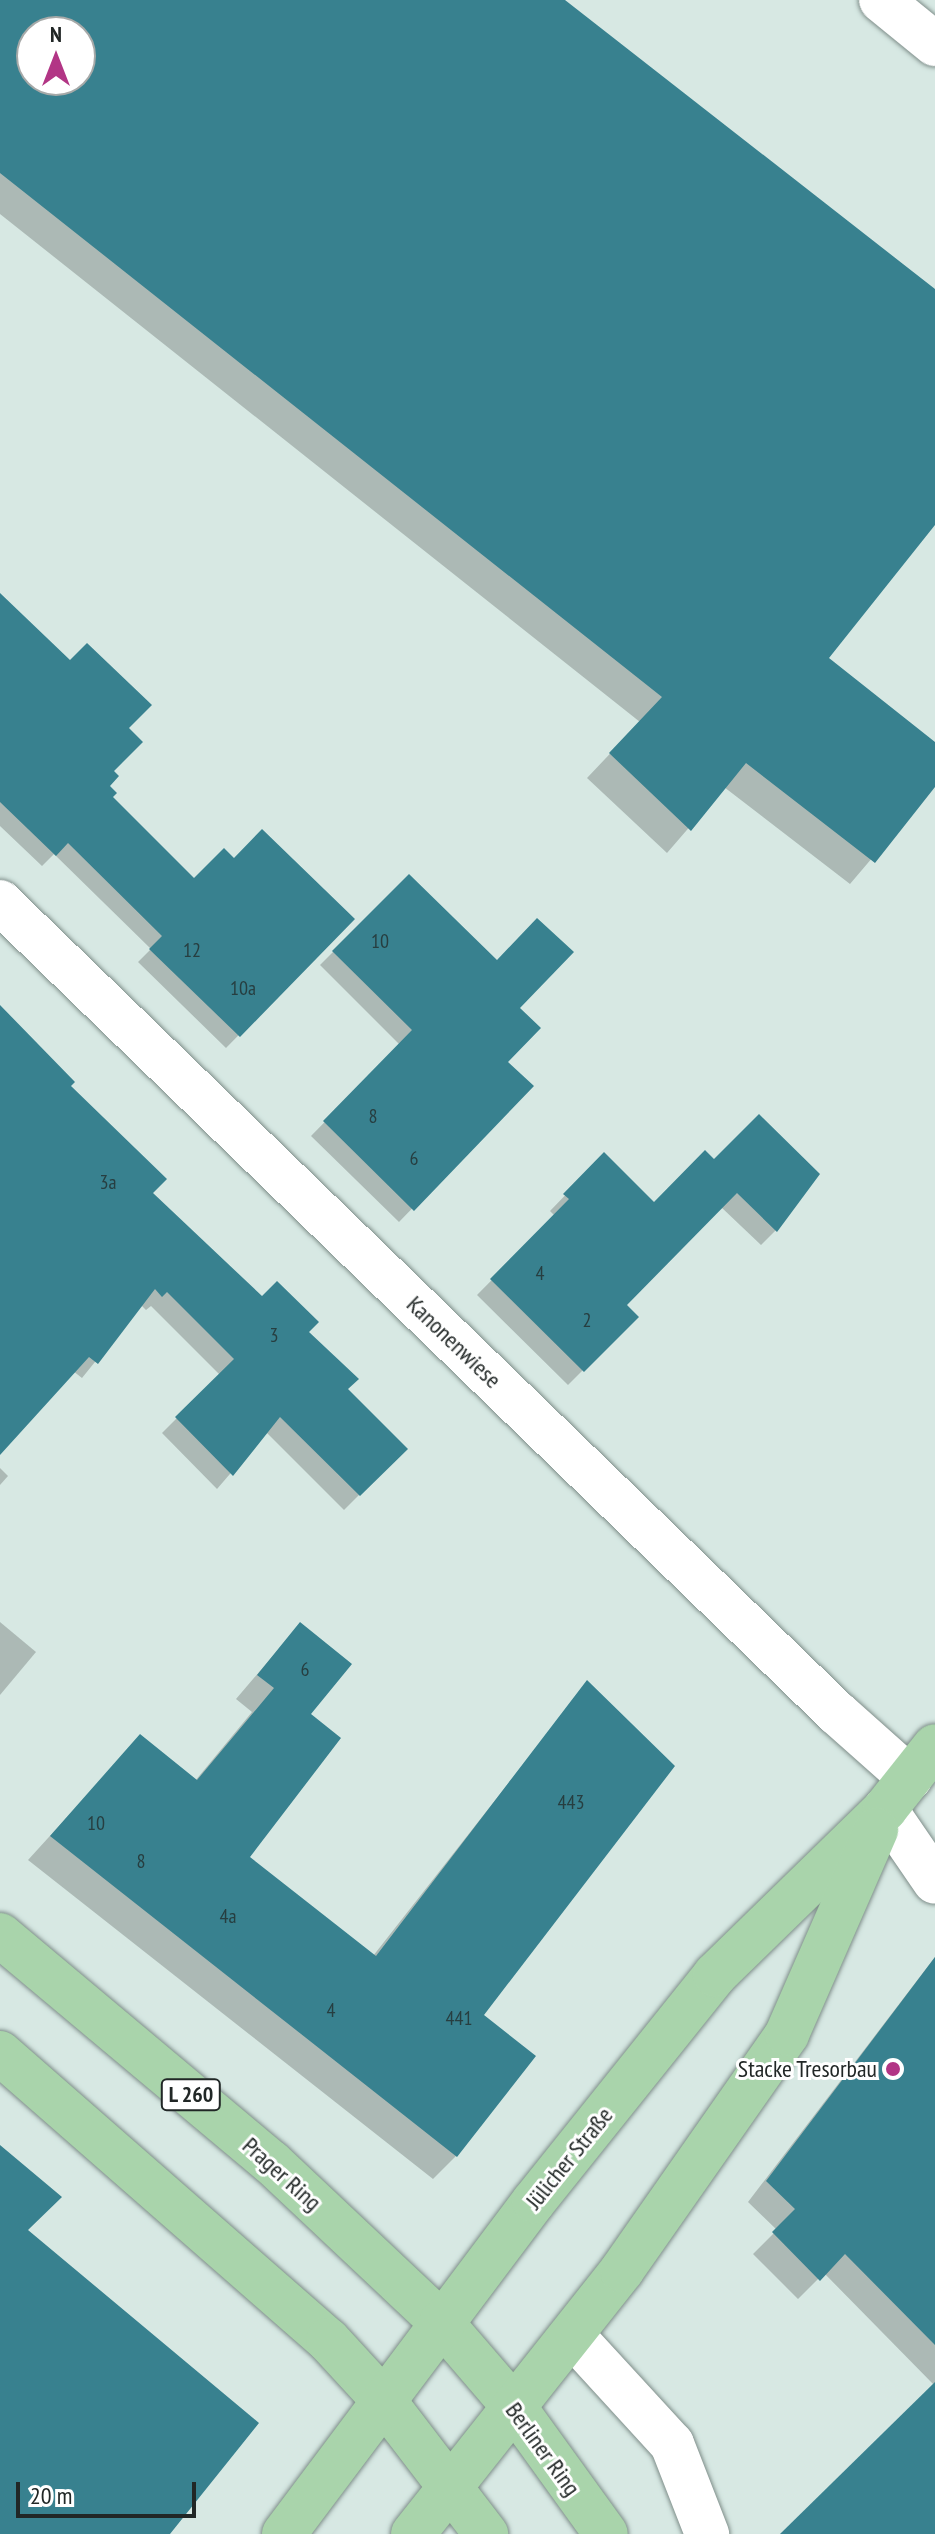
<!DOCTYPE html>
<html>
<head>
<meta charset="utf-8">
<style>
  body { margin:0 }
  #map { position:relative; width:935px; height:2534px; overflow:hidden; background:#d7e8e3; font-family:"PT Sans Narrow",sans-serif }
  div>[style] { position:absolute }
  .shadow>* { inset:0; background:#0003 }
  .building>* { inset:0; background:#38818f }
  .roads { filter:drop-shadow(0 0 2px #7f8e8a) drop-shadow(0 0 2px #7f8e8a) }
  .minor>* { height:44px; margin:-22px; padding:0 22px; transform-origin:22px; border-radius:22px; background:#fff }
  .major>* { height:44px; margin:-22px; padding:0 22px; transform-origin:22px; border-radius:22px; background:#a9d4ab }
  .dots>* { width:22px; height:22px; translate:-50% -50%; box-sizing:border-box; border:4px solid #fff; border-radius:50% }
  span { translate:-50% -50%; white-space:nowrap; text-align:center; line-height:1.15; -webkit-text-stroke:6px #fff; paint-order:stroke }
  .number-label { font-size:20px; color:#273e40 }
  .number-label span { -webkit-text-stroke-width:0 }
  .shield-label span { padding:2px 6px; background:#fff; border:2px solid; border-radius:6px; -webkit-text-stroke-width:0 }
  .shield-label { font-size:22px; color:#212726; font-weight:700 }
  .street-label { font-size:24px; color:#212726 }
  .poi-label { font-size:24px; color:#212726 }
  .right { translate:-100% -50%; text-align:right }
  .north { position:absolute; left:16px; top:16px; width:80px; height:80px; box-sizing:border-box; background:#fff; border:2px solid #a6a9a8; border-radius:50%; rotate:0deg; font-size:22px; font-weight:700; line-height:32px; text-align:center; color:#212726 }
  .north::after { content:''; display:block; margin:auto; width:28px; height:36px; background:#b23585; clip-path:polygon(50% 0,100% 100%,50% 72%,0 100%) }
  .scale { position:absolute; left:16px; top:2482px; width:180px; height:36px; box-sizing:border-box; border:4px solid #212726; border-top:0; padding-left:10px; font-size:24px; line-height:28px; white-space:nowrap; color:#212726; -webkit-text-stroke:6px #fff; paint-order:stroke }
</style>
</head>
<body>
<div id="map">
  <div class="shadow">
    <i style="clip-path:polygon(evenodd,0 0,562px 0,935px 291px,935px 521px,826px 659px,935px 745px,935px 784px,850px 884px,724px 787px,667px 853px,587px 778px,640px 722px,0 214px,0 0,32px 32px,80px 32px,80px 80px,32px 80px,32px 32px)"></i>
    <i style="clip-path:polygon(0 596px,126px 728px,107px 786px,110px 797px,194px 881px,234px 860px,353px 919px,226px 1048px,138px 962px,151px 949px,54px 854px,42px 866px,0 826px)"></i>
    <i style="clip-path:polygon(409px 876px,497px 962px,517px 1008px,505px 1062px,531px 1086px,399px 1222px,311px 1136px,400px 1045px,320px 965px)"></i>
    <i style="clip-path:polygon(0 1016px,68px 1086px,151px 1193px,262px 1299px,306px 1332px,345px 1389px,405px 1449px,344px 1510px,266px 1432px,217px 1489px,162px 1433px,220px 1375px,151px 1306px,146px 1310px,141px 1305px,82px 1378px,73px 1371px)"></i>
    <i style="clip-path:polygon(705px 1153px,776px 1230px,761px 1245px,721px 1207px,624px 1305px,636px 1317px,568px 1385px,477px 1295px,555px 1216px,550px 1211px,604px 1155px,654px 1204px)"></i>
    <i style="clip-path:polygon(0 1468px,8px 1476px,0 1485px)"></i>
    <i style="clip-path:polygon(0 1622px,36px 1652px,0 1695px)"></i>
    <i style="clip-path:polygon(300px 1624px,308px 1715px,248px 1858px,373px 1956px,587px 1683px,481px 2015px,456px 2156px,433px 2179px,28px 1860px,140px 1737px,195px 1781px,252px 1712px,236px 1699px)"></i>
    <i style="clip-path:polygon(935px 1957px,935px 2534px,783px 2534px,934px 2385px,824px 2273px,798px 2299px,753px 2254px,777px 2230px,748px 2202px)"></i>
  </div>
  <div class="building">
    <i style="clip-path:polygon(evenodd,0 0,565px 0,935px 289px,935px 525px,829px 658px,935px 742px,935px 787px,875px 863px,746px 763px,691px 831px,609px 753px,662px 697px,0 173px,0 0,32px 32px,80px 32px,80px 80px,32px 80px,32px 32px)"></i>
    <i style="clip-path:polygon(0 593px,70px 660px,87px 643px,152px 705px,129px 728px,143px 742px,114px 771px,119px 776px,110px 786px,117px 793px,113px 797px,194px 878px,224px 848px,234px 858px,262px 829px,355px 919px,240px 1037px,149px 949px,162px 936px,68px 843px,56px 856px,0 802px)"></i>
    <i style="clip-path:polygon(409px 874px,497px 960px,537px 918px,574px 952px,520px 1008px,541px 1028px,508px 1062px,534px 1086px,414px 1211px,323px 1121px,412px 1030px,332px 951px)"></i>
    <i style="clip-path:polygon(0 1005px,75px 1082px,71px 1086px,167px 1179px,153px 1193px,262px 1296px,277px 1281px,319px 1322px,309px 1332px,359px 1379px,348px 1389px,408px 1449px,360px 1496px,280px 1417px,233px 1476px,175px 1417px,234px 1359px,167px 1292px,162px 1297px,155px 1289px,98px 1364px,89px 1357px,0 1455px)"></i>
    <i style="clip-path:polygon(759px 1114px,820px 1174px,777px 1232px,737px 1193px,627px 1305px,639px 1317px,584px 1372px,490px 1279px,569px 1199px,563px 1194px,604px 1152px,654px 1202px,705px 1150px,714px 1159px)"></i>
    <i style="clip-path:polygon(300px 1622px,352px 1664px,311px 1714px,341px 1738px,250px 1857px,376px 1956px,587px 1680px,675px 1766px,484px 2015px,536px 2056px,457px 2157px,50px 1836px,140px 1734px,197px 1780px,274px 1688px,257px 1675px)"></i>
    <i style="clip-path:polygon(935px 1957px,935px 2345px,845px 2254px,820px 2281px,772px 2232px,795px 2209px,766px 2181px)"></i>
    <i style="clip-path:polygon(0 2145px,62px 2197px,28px 2230px,259px 2423px,170px 2534px,0 2534px)"></i>
    <i style="clip-path:polygon(935px 2382px,935px 2534px,780px 2534px)"></i>
  </div>
  <div class="roads">
    <div class="minor">
      <i style="left:881px;top:0;width:70px;rotate:39.2deg"></i>
      <i style="left:0;top:902px;width:1165px;rotate:44.1deg"></i>
      <i style="left:837px;top:1713px;width:98px;rotate:41.7deg"></i>
      <i style="left:885px;top:1809px;width:88px;rotate:55.6deg"></i>
      <i style="left:572px;top:2335px;width:148px;rotate:47.5deg"></i>
      <i style="left:672px;top:2444px;width:97px;rotate:68.7deg"></i>
    </div>
    <div class="major">
      <i style="left:0;top:1935px;width:354px;rotate:40deg"></i>
      <i style="left:271px;top:2162px;width:233px;rotate:43.3deg"></i>
      <i style="left:441px;top:2322px;width:113px;rotate:49.3deg"></i>
      <i style="left:515px;top:2408px;width:155px;rotate:54.2deg"></i>
      <i style="left:0;top:2053px;width:436px;rotate:41.2deg"></i>
      <i style="left:328px;top:2340px;width:83px;rotate:47.4deg"></i>
      <i style="left:384px;top:2401px;width:168px;rotate:52.5deg"></i>
      <i style="left:284px;top:2534px;width:416px;rotate:-53.1deg"></i>
      <i style="left:534px;top:2201px;width:290px;rotate:-51.3deg"></i>
      <i style="left:715px;top:1975px;width:238px;rotate:-44.3deg"></i>
      <i style="left:885px;top:1809px;width:80px;rotate:-51.6deg"></i>
      <i style="left:413px;top:2534px;width:337px;rotate:-51.6deg"></i>
      <i style="left:622px;top:2270px;width:288px;rotate:-55deg"></i>
      <i style="left:787px;top:2034px;width:223px;rotate:-66.4deg"></i>
    </div>
  </div>
  <div class="dots">
    <i style="left:893px;top:2069px;background:#b23585"></i>
  </div>
  <div class="number-label">
    <span style="left:380px;top:941px">10</span>
    <span style="left:192px;top:950px">12</span>
    <span style="left:243px;top:988px">10a</span>
    <span style="left:373px;top:1116px">8</span>
    <span style="left:414px;top:1158px">6</span>
    <span style="left:108px;top:1182px">3a</span>
    <span style="left:540px;top:1273px">4</span>
    <span style="left:587px;top:1320px">2</span>
    <span style="left:274px;top:1335px">3</span>
    <span style="left:305px;top:1669px">6</span>
    <span style="left:571px;top:1802px">443</span>
    <span style="left:96px;top:1823px">10</span>
    <span style="left:141px;top:1861px">8</span>
    <span style="left:228px;top:1916px">4a</span>
    <span style="left:331px;top:2010px">4</span>
    <span style="left:459px;top:2018px">441</span>
  </div>
  <div class="shield-label">
    <span style="left:191px;top:2095px">L 260</span>
  </div>
  <div class="street-label">
    <span style="left:454px;top:1342px;rotate:44deg">Kanonenwiese</span>
    <span style="left:569px;top:2158px;rotate:-51deg">Jülicher Straße</span>
    <span style="left:282px;top:2174px;rotate:42deg">Prager Ring</span>
    <span style="left:543px;top:2449px;rotate:54deg">Berliner Ring</span>
  </div>
  <div class="poi-label">
    <span class="right" style="left:877px;top:2069px">Stacke Tresorbau</span>
  </div>
  <div class="north">N</div>
  <div class="scale">20 m</div>
</div>
</body>
</html>
